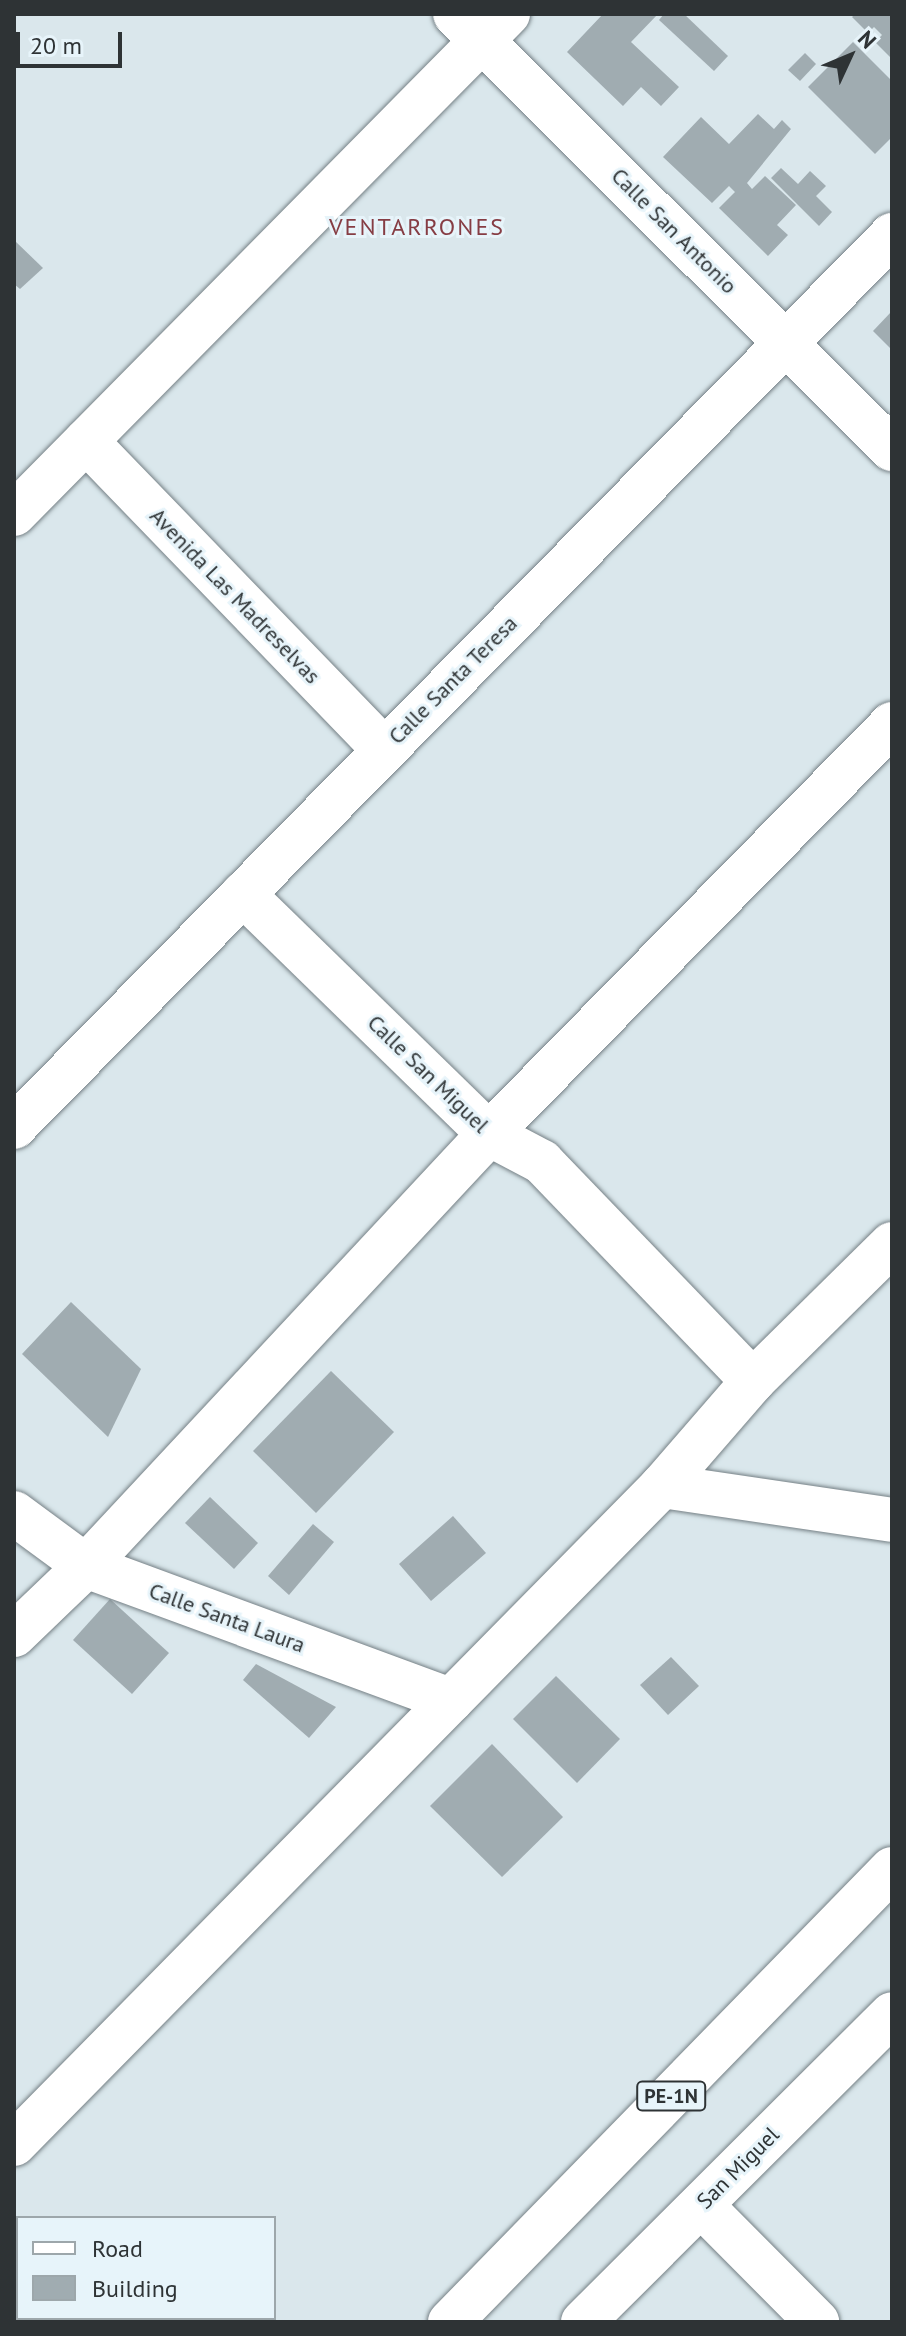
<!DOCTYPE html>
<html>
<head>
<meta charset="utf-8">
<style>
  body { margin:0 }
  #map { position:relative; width:906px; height:2336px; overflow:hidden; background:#dae7ec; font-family:"PT Sans",sans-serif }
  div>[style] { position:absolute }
  .building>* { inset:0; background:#a0acb1 }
  .roads { filter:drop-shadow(0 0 2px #758085) drop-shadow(0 0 2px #758085) }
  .minor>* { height:44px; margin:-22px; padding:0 22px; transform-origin:22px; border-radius:22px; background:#fff }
  .highway>* { height:44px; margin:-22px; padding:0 22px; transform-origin:22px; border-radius:22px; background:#fff }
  span { translate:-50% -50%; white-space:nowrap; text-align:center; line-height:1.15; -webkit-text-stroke:6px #e7f4fa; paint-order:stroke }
  .shield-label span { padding:2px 6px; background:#e7f4fa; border:2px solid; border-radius:6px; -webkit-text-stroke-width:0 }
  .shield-label { font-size:20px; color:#2e3335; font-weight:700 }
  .street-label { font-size:22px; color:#2e3335 }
  .neighbourhood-label { font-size:24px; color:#863d44; letter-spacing:2px }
  .frame { position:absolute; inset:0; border:16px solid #2e3335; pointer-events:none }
  .legend { position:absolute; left:16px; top:2216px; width:260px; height:104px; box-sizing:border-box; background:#e7f4fa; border:2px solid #9da7ab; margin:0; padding:10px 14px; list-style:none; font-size:24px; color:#2e3335 }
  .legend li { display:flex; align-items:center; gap:16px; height:40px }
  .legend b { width:40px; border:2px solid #9da7ab }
  .north { position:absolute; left:810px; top:16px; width:80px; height:80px; -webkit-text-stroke:6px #e7f4fa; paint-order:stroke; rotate:46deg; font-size:22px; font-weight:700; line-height:32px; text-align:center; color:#2e3335 }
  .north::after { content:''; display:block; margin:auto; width:28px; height:36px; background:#2e3335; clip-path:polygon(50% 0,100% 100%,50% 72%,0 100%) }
  .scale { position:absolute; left:16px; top:32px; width:106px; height:36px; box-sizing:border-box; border:4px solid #2e3335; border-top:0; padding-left:10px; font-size:24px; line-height:28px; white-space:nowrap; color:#2e3335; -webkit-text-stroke:6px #e7f4fa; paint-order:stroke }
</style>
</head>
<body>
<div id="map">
  <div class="building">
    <i style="clip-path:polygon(603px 14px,658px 14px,631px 42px,679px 87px,661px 106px,641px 87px,623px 106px,567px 52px)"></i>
    <i style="clip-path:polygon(664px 14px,684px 14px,728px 56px,714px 71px,659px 20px)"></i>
    <i style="clip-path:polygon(855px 14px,892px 14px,892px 59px,875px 42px,882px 35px,874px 27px,868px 33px,852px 17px)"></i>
    <i style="clip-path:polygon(853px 42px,892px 81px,892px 137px,875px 154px,808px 87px)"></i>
    <i style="clip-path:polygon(805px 53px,816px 64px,800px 81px,788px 70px)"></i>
    <i style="clip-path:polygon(758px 114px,774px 129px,782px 120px,791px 129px,747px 183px,752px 189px,765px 176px,796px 205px,777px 225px,788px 235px,768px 256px,719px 208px,735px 192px,729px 186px,712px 203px,663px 157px,701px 117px,729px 144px)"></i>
    <i style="clip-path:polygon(781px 168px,798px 184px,810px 171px,826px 186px,816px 196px,832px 212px,819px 226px,771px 178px)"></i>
    <i style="clip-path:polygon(14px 240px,43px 268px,20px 289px,14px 284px)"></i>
    <i style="clip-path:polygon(892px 311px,892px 350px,873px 331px)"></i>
    <i style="clip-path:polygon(71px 1302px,141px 1369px,108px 1437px,22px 1354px)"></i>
    <i style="clip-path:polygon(331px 1371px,394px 1432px,316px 1513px,253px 1451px)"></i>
    <i style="clip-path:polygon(210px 1497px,258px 1543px,234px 1569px,185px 1523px)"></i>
    <i style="clip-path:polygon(453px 1516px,486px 1553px,431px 1601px,399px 1564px)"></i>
    <i style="clip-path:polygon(313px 1524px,334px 1542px,289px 1595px,268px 1576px)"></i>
    <i style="clip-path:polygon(110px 1599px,169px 1653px,132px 1694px,73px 1640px)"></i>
    <i style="clip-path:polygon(671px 1657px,699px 1686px,668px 1715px,640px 1685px)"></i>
    <i style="clip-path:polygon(256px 1664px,336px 1707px,309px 1738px,243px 1680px)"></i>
    <i style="clip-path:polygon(556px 1676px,620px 1739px,577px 1783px,513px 1719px)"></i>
    <i style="clip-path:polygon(492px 1744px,563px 1817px,502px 1877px,430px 1806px)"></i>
  </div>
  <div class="roads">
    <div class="minor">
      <i style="left:455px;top:14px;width:617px;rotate:44.87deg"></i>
      <i style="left:86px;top:441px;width:429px;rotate:46deg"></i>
      <i style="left:14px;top:514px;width:703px;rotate:-45.35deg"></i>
      <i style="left:243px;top:894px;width:344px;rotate:44.3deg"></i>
      <i style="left:489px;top:1134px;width:60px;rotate:27.8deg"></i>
      <i style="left:542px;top:1162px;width:304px;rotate:46.1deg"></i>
      <i style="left:14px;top:1127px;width:1252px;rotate:-45.45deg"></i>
      <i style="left:662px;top:1486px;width:232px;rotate:8.4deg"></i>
      <i style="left:14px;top:1513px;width:89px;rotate:36.4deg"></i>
      <i style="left:86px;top:1566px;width:389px;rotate:20.2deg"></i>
      <i style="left:14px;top:1635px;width:100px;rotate:-43.8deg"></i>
      <i style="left:86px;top:1566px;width:591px;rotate:-46.99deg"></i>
      <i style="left:489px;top:1134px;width:575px;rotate:-45.49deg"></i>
      <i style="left:14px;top:2144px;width:924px;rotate:-45.44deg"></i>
      <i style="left:662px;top:1486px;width:139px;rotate:-49.1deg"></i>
      <i style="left:753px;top:1381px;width:195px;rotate:-44.6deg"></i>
      <i style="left:701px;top:2205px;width:165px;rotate:45.2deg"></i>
      <i style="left:583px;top:2322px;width:436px;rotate:-44.9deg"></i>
    </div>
    <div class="highway">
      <i style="left:450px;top:2322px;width:633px;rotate:-45.7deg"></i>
    </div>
  </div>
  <div class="shield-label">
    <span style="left:671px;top:2096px">PE-1N</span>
  </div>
  <div class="street-label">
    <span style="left:674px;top:231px;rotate:45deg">Calle San Antonio</span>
    <span style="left:235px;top:596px;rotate:46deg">Avenida Las Madreselvas</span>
    <span style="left:453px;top:680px;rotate:-45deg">Calle Santa Teresa</span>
    <span style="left:428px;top:1074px;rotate:44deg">Calle San Miguel</span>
    <span style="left:227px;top:1618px;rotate:20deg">Calle Santa Laura</span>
    <span style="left:738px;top:2168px;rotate:-45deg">San Miguel</span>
  </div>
  <div class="neighbourhood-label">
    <span style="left:417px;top:227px">VENTARRONES</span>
  </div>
  <div class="frame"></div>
  <ul class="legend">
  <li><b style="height:10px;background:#fff"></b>Road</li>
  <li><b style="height:22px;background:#a0acb1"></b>Building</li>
  </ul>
  <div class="north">N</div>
  <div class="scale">20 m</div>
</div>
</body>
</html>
